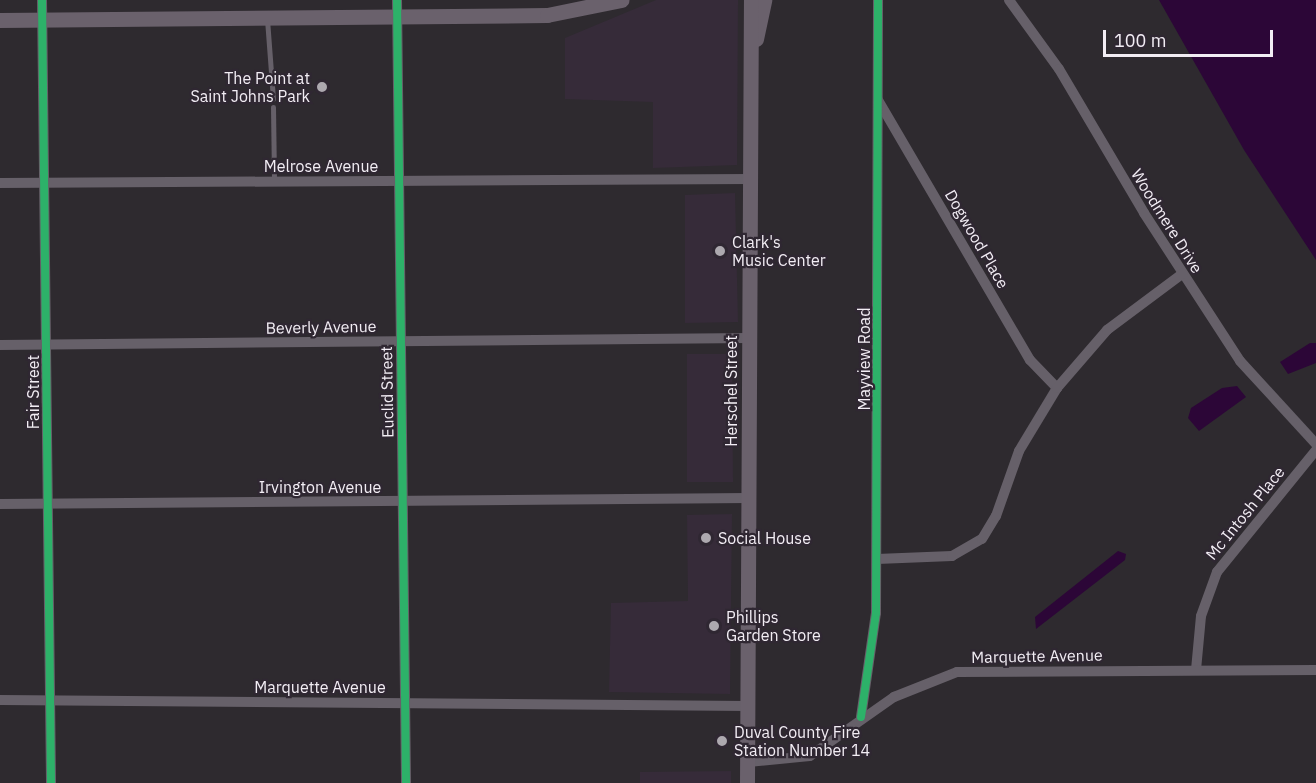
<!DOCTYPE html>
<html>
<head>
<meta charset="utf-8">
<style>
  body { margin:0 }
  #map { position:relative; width:1316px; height:783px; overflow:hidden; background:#2e2a2f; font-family:"IBM Plex Sans",sans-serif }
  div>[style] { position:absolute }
  .built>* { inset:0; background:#362b39 }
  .water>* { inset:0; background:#2c0637 }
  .lane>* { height:5px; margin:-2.5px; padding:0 2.5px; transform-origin:2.5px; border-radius:2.5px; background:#666069 }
  .street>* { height:10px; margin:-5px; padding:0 5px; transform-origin:5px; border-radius:5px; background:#666069 }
  .secondary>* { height:15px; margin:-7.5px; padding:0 7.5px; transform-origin:7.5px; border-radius:7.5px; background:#6a616c }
  .cycleway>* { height:8px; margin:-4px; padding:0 4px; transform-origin:4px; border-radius:4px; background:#2db169 }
  .dots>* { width:16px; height:16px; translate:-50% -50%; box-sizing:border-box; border:3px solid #2f2732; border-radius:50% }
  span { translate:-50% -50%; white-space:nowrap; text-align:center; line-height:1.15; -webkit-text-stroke:4.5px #2f2732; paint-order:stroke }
  .poi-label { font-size:16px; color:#f2edf4 }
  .right { translate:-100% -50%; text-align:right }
  .left { translate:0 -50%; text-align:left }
  .street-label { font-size:16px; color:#f2edf4 }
  .scale { position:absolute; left:1103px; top:30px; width:170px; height:27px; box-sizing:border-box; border:3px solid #f2edf4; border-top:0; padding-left:8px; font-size:18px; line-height:21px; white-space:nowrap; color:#f2edf4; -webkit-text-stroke:4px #2f2732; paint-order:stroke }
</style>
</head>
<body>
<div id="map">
  <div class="built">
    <i style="clip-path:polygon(656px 0,738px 0,737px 165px,653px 168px,653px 102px,565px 99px,565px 38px)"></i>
    <i style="clip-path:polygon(735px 193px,738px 322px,685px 323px,685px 195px)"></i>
    <i style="clip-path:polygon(687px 354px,732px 354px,733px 482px,687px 482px)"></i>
    <i style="clip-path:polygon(732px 514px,730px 694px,609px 692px,611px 603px,688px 601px,687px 515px)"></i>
    <i style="clip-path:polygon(731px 771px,731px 783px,640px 783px,640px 772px)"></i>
  </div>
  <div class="water">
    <i style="clip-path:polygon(1159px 0,1316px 0,1316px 260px,1244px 150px)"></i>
    <i style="clip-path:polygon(1310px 343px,1316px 343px,1316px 363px,1288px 374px,1280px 362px)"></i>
    <i style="clip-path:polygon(1237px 386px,1246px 397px,1199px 431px,1188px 418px,1191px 408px,1222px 388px)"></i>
    <i style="clip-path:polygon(1118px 551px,1126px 554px,1125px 560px,1036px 629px,1035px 617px)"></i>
  </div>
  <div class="lane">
    <i style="left:267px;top:19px;width:80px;rotate:85.7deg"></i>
    <i style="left:273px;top:107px;width:75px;rotate:89.2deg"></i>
  </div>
  <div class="street">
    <i style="left:42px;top:0;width:783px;rotate:89.34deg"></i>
    <i style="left:397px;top:0;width:783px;rotate:89.34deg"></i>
    <i style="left:1009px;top:0;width:85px;rotate:54.1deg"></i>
    <i style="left:1059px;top:69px;width:167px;rotate:59.4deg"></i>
    <i style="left:1144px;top:213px;width:176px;rotate:57deg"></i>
    <i style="left:1240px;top:361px;width:113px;rotate:47.5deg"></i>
    <i style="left:878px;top:100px;width:301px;rotate:59.7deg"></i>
    <i style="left:1030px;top:360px;width:39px;rotate:46deg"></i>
    <i style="left:0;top:183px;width:750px;rotate:-0.31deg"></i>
    <i style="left:0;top:345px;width:749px;rotate:-0.54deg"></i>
    <i style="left:0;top:504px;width:749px;rotate:-0.46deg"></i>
    <i style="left:877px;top:559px;width:75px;rotate:-2.3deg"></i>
    <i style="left:952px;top:556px;width:34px;rotate:-30deg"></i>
    <i style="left:982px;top:539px;width:27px;rotate:-59deg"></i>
    <i style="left:996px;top:516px;width:69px;rotate:-70.5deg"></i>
    <i style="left:1019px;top:451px;width:74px;rotate:-58.9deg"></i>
    <i style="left:1057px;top:388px;width:77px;rotate:-49.2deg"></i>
    <i style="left:1107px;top:330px;width:94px;rotate:-36.7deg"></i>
    <i style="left:1196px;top:670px;width:54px;rotate:-84.7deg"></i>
    <i style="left:1201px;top:616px;width:47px;rotate:-70deg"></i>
    <i style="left:1217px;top:572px;width:157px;rotate:-50.9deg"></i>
    <i style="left:0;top:700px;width:748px;rotate:0.46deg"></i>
    <i style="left:861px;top:717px;width:105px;rotate:-81.8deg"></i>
    <i style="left:876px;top:613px;width:613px;rotate:-89.81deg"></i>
    <i style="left:748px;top:762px;width:62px;rotate:-5.5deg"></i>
    <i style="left:810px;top:756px;width:103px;rotate:-35.1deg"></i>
    <i style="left:894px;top:697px;width:68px;rotate:-21.6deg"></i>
    <i style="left:957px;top:672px;width:359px;rotate:-0.3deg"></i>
  </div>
  <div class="secondary">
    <i style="left:0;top:20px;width:547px;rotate:-0.52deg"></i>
    <i style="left:547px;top:15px;width:76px;rotate:-11.5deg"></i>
    <i style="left:756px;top:39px;width:40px;rotate:-78deg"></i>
    <i style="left:747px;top:783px;width:783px;rotate:-89.71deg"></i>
  </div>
  <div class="cycleway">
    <i style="left:42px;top:0;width:783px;rotate:89.34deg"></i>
    <i style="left:397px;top:0;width:783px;rotate:89.34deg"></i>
    <i style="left:861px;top:717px;width:105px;rotate:-81.8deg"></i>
    <i style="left:876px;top:613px;width:613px;rotate:-89.81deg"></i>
  </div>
  <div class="dots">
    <i style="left:322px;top:87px;background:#ada9af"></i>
    <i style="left:720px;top:251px;background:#ada9af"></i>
    <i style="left:706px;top:538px;background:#ada9af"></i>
    <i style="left:714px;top:626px;background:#ada9af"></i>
    <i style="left:722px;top:741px;background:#ada9af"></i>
  </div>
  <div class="poi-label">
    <span class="right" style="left:310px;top:87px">The Point at<br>Saint Johns Park</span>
    <span class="left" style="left:732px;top:251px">Clark's<br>Music Center</span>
    <span class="left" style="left:718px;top:538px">Social House</span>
    <span class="left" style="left:726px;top:626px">Phillips<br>Garden Store</span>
    <span class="left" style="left:734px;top:741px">Duval County Fire<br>Station Number 14</span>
  </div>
  <div class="street-label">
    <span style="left:321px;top:166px">Melrose Avenue</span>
    <span style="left:1167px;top:221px;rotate:58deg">Woodmere Drive</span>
    <span style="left:977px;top:239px;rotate:60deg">Dogwood Place</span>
    <span style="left:321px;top:327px;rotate:-1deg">Beverly Avenue</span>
    <span style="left:864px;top:359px;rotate:-90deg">Mayview Road</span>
    <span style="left:731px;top:391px;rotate:-90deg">Herschel Street</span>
    <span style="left:33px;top:392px;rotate:-90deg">Fair Street</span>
    <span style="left:387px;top:392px;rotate:-91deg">Euclid Street</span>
    <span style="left:320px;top:487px">Irvington Avenue</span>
    <span style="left:1245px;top:513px;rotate:-51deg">Mc Intosh Place</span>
    <span style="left:1037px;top:656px;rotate:-1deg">Marquette Avenue</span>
    <span style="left:320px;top:687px">Marquette Avenue</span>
  </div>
  <div class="scale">100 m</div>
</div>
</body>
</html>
